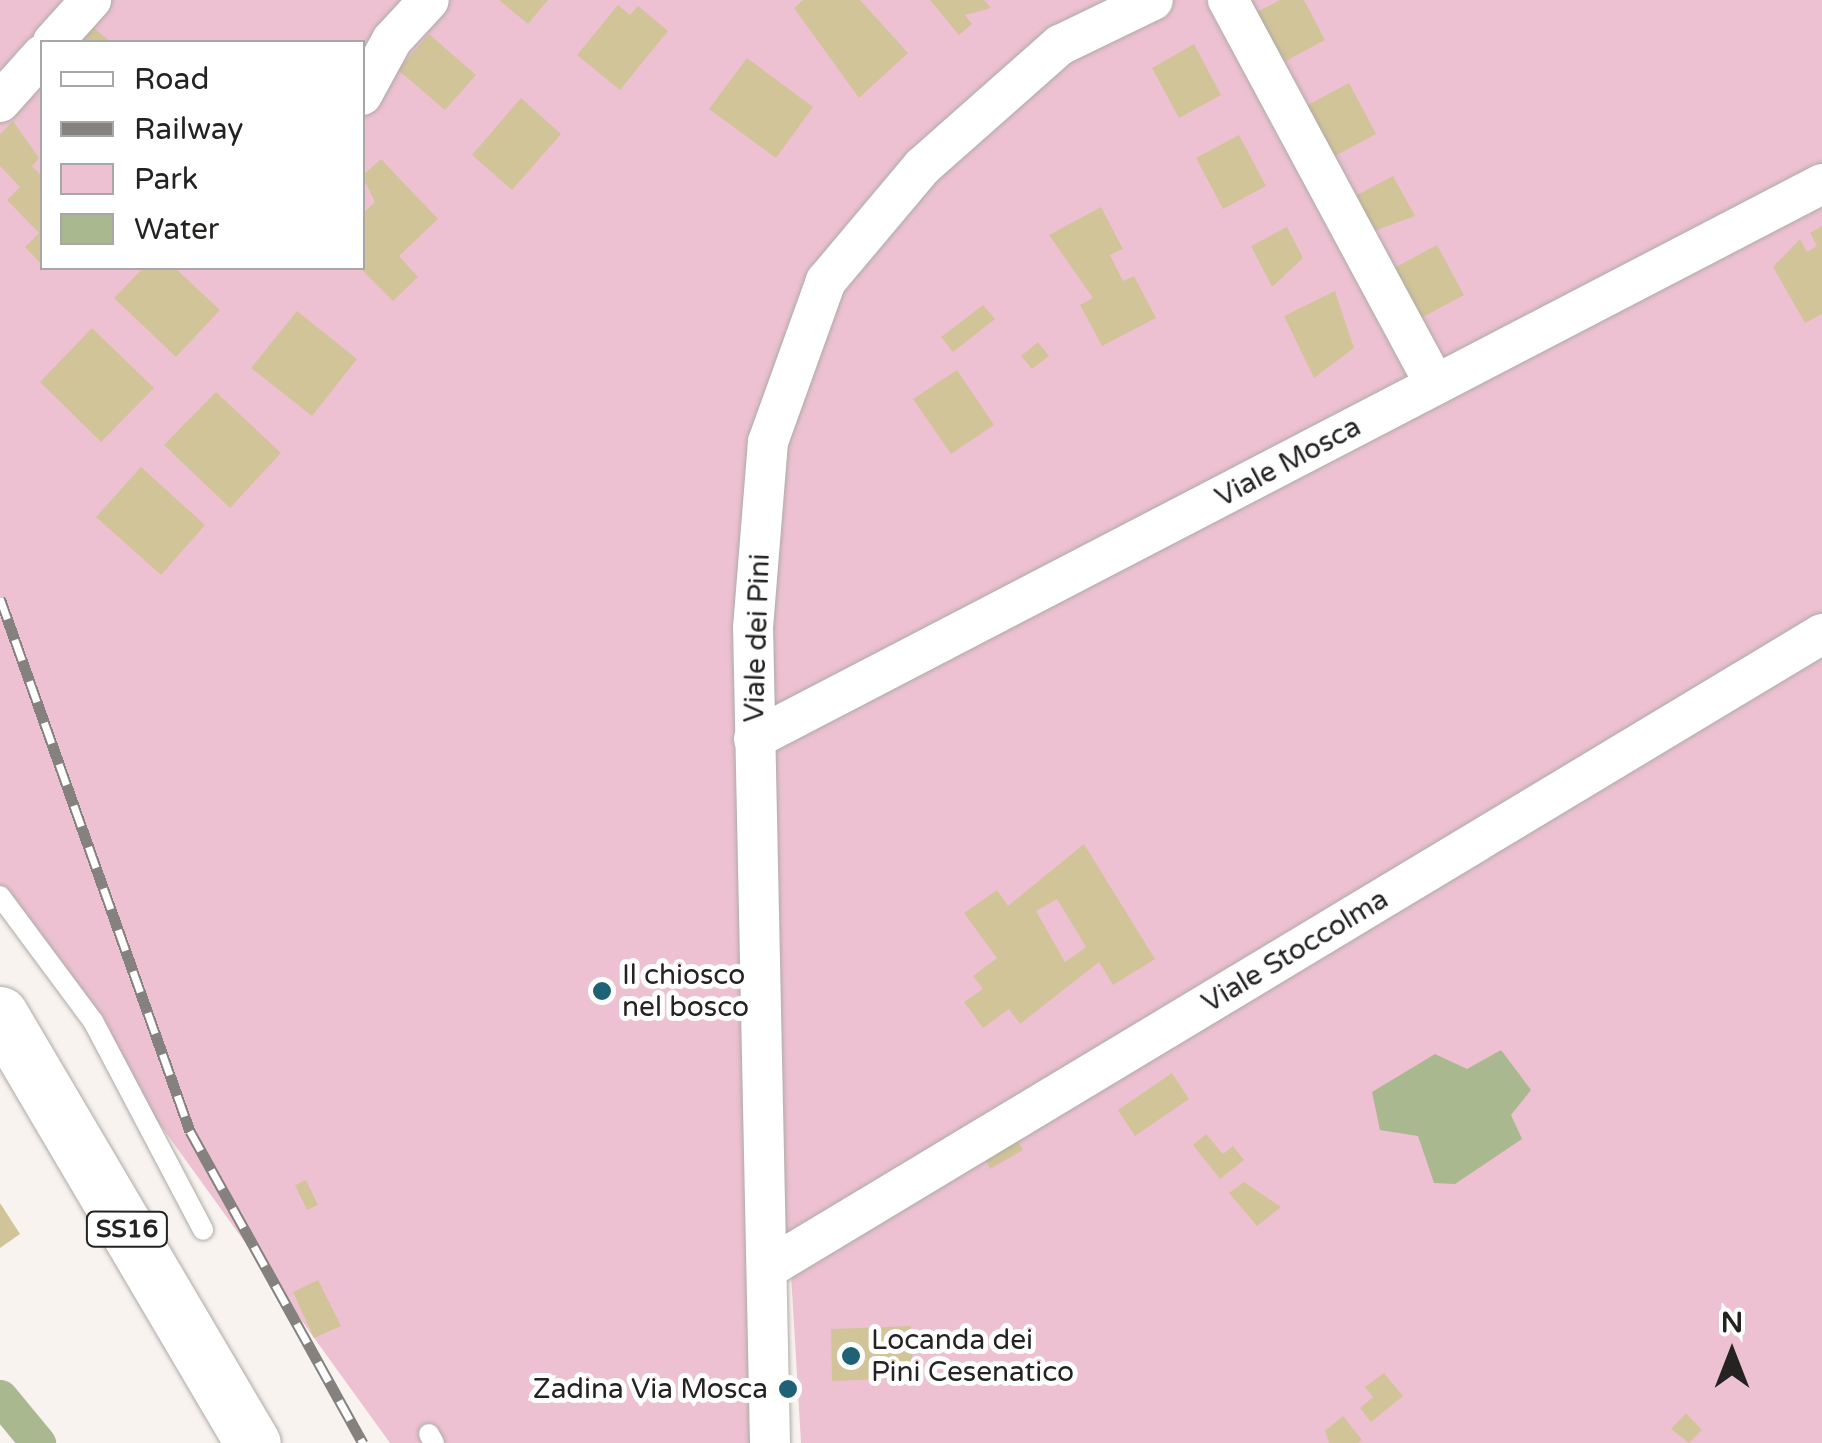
<!DOCTYPE html>
<html>
<head>
<meta charset="utf-8">
<style>
  body { margin:0 }
  #map { position:relative; width:1822px; height:1443px; overflow:hidden; background:#f9f3ef; font-family:"Varela Round",sans-serif }
  div>[style] { position:absolute }
  .green>* { inset:0; background:#edc1d2 }
  .water>* { inset:0; background:#aab890 }
  .canal>* { height:35px; margin:-17.5px; padding:0 17.5px; transform-origin:17.5px; border-radius:17.5px; background:#aab890 }
  .building>* { inset:0; background:#d2c499 }
  .roads { filter:drop-shadow(0 0 2px #afaaa6) drop-shadow(0 0 2px #afaaa6) }
  .service>* { height:20px; margin:-10px; padding:0 10px; transform-origin:10px; border-radius:10px; background:#fff }
  .minor>* { height:40px; margin:-20px; padding:0 20px; transform-origin:20px; border-radius:20px; background:#fff }
  .primary>* { height:55px; margin:-27.5px; padding:0 27.5px; transform-origin:27.5px; border-radius:27.5px; background:#fff }
  .rail>* { height:11px; margin-top:-5.5px; transform-origin:0; background:repeating-linear-gradient(90deg,#fff 0 22px,#85817e 0 44px); box-sizing:border-box; border-block:2px solid #85817e }
  .dots>* { width:28px; height:28px; translate:-50% -50%; box-sizing:border-box; border:5px solid #fff; border-radius:50% }
  span { translate:-50% -50%; white-space:nowrap; text-align:center; line-height:1.15; -webkit-text-stroke:10px #fff; paint-order:stroke }
  .shield-label span { padding:2px 8px; background:#fff; border:2px solid; border-radius:8px; -webkit-text-stroke-width:0 }
  .shield-label { font-size:25px; color:#252322; font-weight:700 }
  .street-label { font-size:28px; color:#252322 }
  .poi-label { font-size:28px; color:#252322 }
  .left { translate:0 -50%; text-align:left }
  .right { translate:-100% -50%; text-align:right }
  .legend { position:absolute; left:40px; top:40px; width:325px; height:230px; box-sizing:border-box; background:#fff; border:2px solid #a8a7a7; margin:0; padding:12px 18px; list-style:none; font-size:30px; color:#252322 }
  .legend li { display:flex; align-items:center; gap:20px; height:50px }
  .legend b { width:50px; border:2px solid #a8a7a7 }
  .north { position:absolute; left:1682px; top:1303px; width:100px; height:100px; -webkit-text-stroke:8px #fff; paint-order:stroke; rotate:0deg; font-size:28px; font-weight:700; line-height:40px; text-align:center; color:#252322 }
  .north::after { content:''; display:block; margin:auto; width:35px; height:45px; background:#252322; clip-path:polygon(50% 0,100% 100%,50% 72%,0 100%) }
</style>
</head>
<body>
<div id="map">
  <div class="green">
    <i style="clip-path:polygon(evenodd,0 0,1822px 0,1822px 651px,769px 1268px,768px 1443px,390px 1443px,0 903px,0 0,42px 42px,362px 42px,362px 268px,42px 268px,42px 42px)"></i>
    <i style="clip-path:polygon(1822px 654px,1822px 1443px,801px 1443px,791px 1274px)"></i>
  </div>
  <div class="water">
    <i style="clip-path:polygon(1501px 1050px,1531px 1090px,1511px 1115px,1522px 1139px,1455px 1184px,1434px 1183px,1418px 1136px,1380px 1130px,1372px 1092px,1435px 1054px,1467px 1069px)"></i>
  </div>
  <div class="canal">
    <i style="left:0;top:1397px;width:60px;rotate:50.4deg"></i>
  </div>
  <div class="building">
    <i style="clip-path:polygon(499px 0,548px 0,528px 24px)"></i>
    <i style="clip-path:polygon(803px 0,860px 0,908px 53px,859px 98px,794px 8px)"></i>
    <i style="clip-path:polygon(930px 0,984px 0,991px 8px,965px 15px,972px 24px,959px 35px)"></i>
    <i style="clip-path:polygon(1280px 0,1304px 0,1325px 40px,1282px 63px,1255px 13px)"></i>
    <i style="clip-path:polygon(618px 5px,630px 15px,638px 6px,668px 31px,620px 90px,577px 55px)"></i>
    <i style="clip-path:polygon(94px 28px,111px 42px,81px 42px)"></i>
    <i style="clip-path:polygon(429px 34px,476px 75px,445px 110px,398px 70px)"></i>
    <i style="clip-path:polygon(1194px 44px,1221px 95px,1179px 118px,1152px 68px)"></i>
    <i style="clip-path:polygon(747px 58px,813px 107px,776px 158px,709px 109px)"></i>
    <i style="clip-path:polygon(1349px 83px,1376px 134px,1333px 157px,1306px 106px)"></i>
    <i style="clip-path:polygon(521px 98px,561px 134px,512px 190px,472px 155px)"></i>
    <i style="clip-path:polygon(13px 121px,39px 158px,32px 166px,42px 176px,42px 265px,25px 247px,39px 233px,7px 200px,20px 187px,0 166px,0 134px)"></i>
    <i style="clip-path:polygon(1239px 135px,1266px 186px,1223px 209px,1196px 158px)"></i>
    <i style="clip-path:polygon(381px 159px,438px 219px,399px 256px,418px 277px,393px 301px,362px 270px,362px 214px,375px 202px,362px 176px)"></i>
    <i style="clip-path:polygon(1393px 176px,1415px 216px,1374px 231px,1355px 196px)"></i>
    <i style="clip-path:polygon(1101px 207px,1123px 249px,1110px 255px,1123px 281px,1134px 276px,1156px 318px,1102px 346px,1080px 305px,1093px 298px,1049px 235px)"></i>
    <i style="clip-path:polygon(1822px 226px,1822px 314px,1805px 323px,1773px 267px,1800px 239px,1807px 252px,1817px 246px,1810px 233px)"></i>
    <i style="clip-path:polygon(1287px 227px,1303px 258px,1272px 287px,1251px 246px)"></i>
    <i style="clip-path:polygon(1437px 245px,1464px 295px,1421px 318px,1394px 268px)"></i>
    <i style="clip-path:polygon(143px 268px,175px 268px,220px 310px,176px 357px,114px 298px)"></i>
    <i style="clip-path:polygon(1335px 291px,1354px 348px,1314px 378px,1284px 316px)"></i>
    <i style="clip-path:polygon(983px 305px,995px 319px,953px 352px,941px 337px)"></i>
    <i style="clip-path:polygon(297px 311px,357px 359px,312px 416px,251px 368px)"></i>
    <i style="clip-path:polygon(92px 328px,154px 388px,101px 442px,40px 382px)"></i>
    <i style="clip-path:polygon(1038px 342px,1049px 356px,1032px 369px,1021px 356px)"></i>
    <i style="clip-path:polygon(957px 370px,994px 425px,951px 454px,913px 399px)"></i>
    <i style="clip-path:polygon(216px 392px,281px 453px,230px 508px,164px 445px)"></i>
    <i style="clip-path:polygon(141px 467px,205px 525px,161px 575px,96px 517px)"></i>
    <i style="clip-path:polygon(evenodd,1084px 844px,1155px 959px,1113px 985px,1099px 962px,1020px 1024px,1009px 1009px,983px 1028px,964px 1002px,983px 989px,973px 976px,997px 958px,964px 913px,997px 890px,1008px 906px,1084px 844px,1057px 899px,1086px 947px,1065px 962px,1036px 911px,1057px 899px)"></i>
    <i style="clip-path:polygon(1172px 1073px,1189px 1099px,1135px 1136px,1118px 1110px)"></i>
    <i style="clip-path:polygon(1012px 1132px,1023px 1150px,990px 1169px,980px 1150px)"></i>
    <i style="clip-path:polygon(1206px 1134px,1223px 1154px,1233px 1146px,1244px 1160px,1220px 1179px,1193px 1145px)"></i>
    <i style="clip-path:polygon(306px 1180px,318px 1205px,307px 1210px,295px 1185px)"></i>
    <i style="clip-path:polygon(1244px 1182px,1281px 1207px,1257px 1226px,1229px 1193px)"></i>
    <i style="clip-path:polygon(0 1203px,20px 1234px,0 1248px)"></i>
    <i style="clip-path:polygon(318px 1280px,341px 1326px,314px 1338px,293px 1292px)"></i>
    <i style="clip-path:polygon(911px 1326px,913px 1378px,832px 1381px,831px 1329px)"></i>
    <i style="clip-path:polygon(1384px 1373px,1403px 1396px,1371px 1422px,1360px 1408px,1373px 1397px,1365px 1387px)"></i>
    <i style="clip-path:polygon(1686px 1413px,1702px 1430px,1689px 1443px,1671px 1429px)"></i>
    <i style="clip-path:polygon(1343px 1416px,1362px 1440px,1358px 1443px,1329px 1443px,1325px 1431px)"></i>
  </div>
  <div class="roads">
    <div class="service">
      <i style="left:0;top:896px;width:156px;rotate:53.4deg"></i>
      <i style="left:93px;top:1021px;width:236px;rotate:62.2deg"></i>
      <i style="left:429px;top:1434px;width:10px;rotate:61deg"></i>
    </div>
    <div class="minor">
      <i style="left:1228px;top:0;width:437px;rotate:61.7deg"></i>
      <i style="left:53px;top:42px;width:57px;rotate:-47.9deg"></i>
      <i style="left:362px;top:95px;width:63px;rotate:-61.4deg"></i>
      <i style="left:392px;top:40px;width:54px;rotate:-47.2deg"></i>
      <i style="left:0;top:102px;width:63px;rotate:-48.2deg"></i>
      <i style="left:754px;top:739px;width:1204px;rotate:-27.46deg"></i>
      <i style="left:768px;top:1268px;width:1230px;rotate:-31.03deg"></i>
      <i style="left:770px;top:1443px;width:815px;rotate:-91.19deg"></i>
      <i style="left:753px;top:628px;width:187px;rotate:-85.4deg"></i>
      <i style="left:768px;top:442px;width:171px;rotate:-70.2deg"></i>
      <i style="left:826px;top:281px;width:150px;rotate:-49.9deg"></i>
      <i style="left:923px;top:166px;width:183px;rotate:-41.5deg"></i>
      <i style="left:1060px;top:45px;width:103px;rotate:-25.8deg"></i>
    </div>
    <div class="primary">
      <i style="left:0;top:1014px;width:498px;rotate:59.5deg"></i>
    </div>
  </div>
  <div class="rail">
    <i style="left:0;top:598px;width:566px;rotate:70.38deg"></i>
    <i style="left:190px;top:1131px;width:357px;rotate:61deg"></i>
  </div>
  <div class="dots">
    <i style="left:602px;top:991px;background:#1f6175"></i>
    <i style="left:851px;top:1356px;background:#1f6175"></i>
    <i style="left:788px;top:1389px;background:#1f6175"></i>
  </div>
  <div class="shield-label">
    <span style="left:127px;top:1229px">SS16</span>
  </div>
  <div class="street-label">
    <span style="left:1288px;top:462px;rotate:-28deg">Viale Mosca</span>
    <span style="left:757px;top:638px;rotate:-88deg">Viale dei Pini</span>
    <span style="left:1295px;top:951px;rotate:-31deg">Viale Stoccolma</span>
  </div>
  <div class="poi-label">
    <span class="left" style="left:622px;top:991px">Il chiosco<br>nel bosco</span>
    <span class="left" style="left:871px;top:1356px">Locanda dei<br>Pini Cesenatico</span>
    <span class="right" style="left:768px;top:1389px">Zadina Via Mosca</span>
  </div>
  <ul class="legend">
  <li><b style="height:12px;background:#fff"></b>Road</li>
  <li><b style="height:12px;background:#85817e"></b>Railway</li>
  <li><b style="height:28px;background:#edc1d2"></b>Park</li>
  <li><b style="height:28px;background:#aab890"></b>Water</li>
  </ul>
  <div class="north">N</div>
</div>
</body>
</html>
